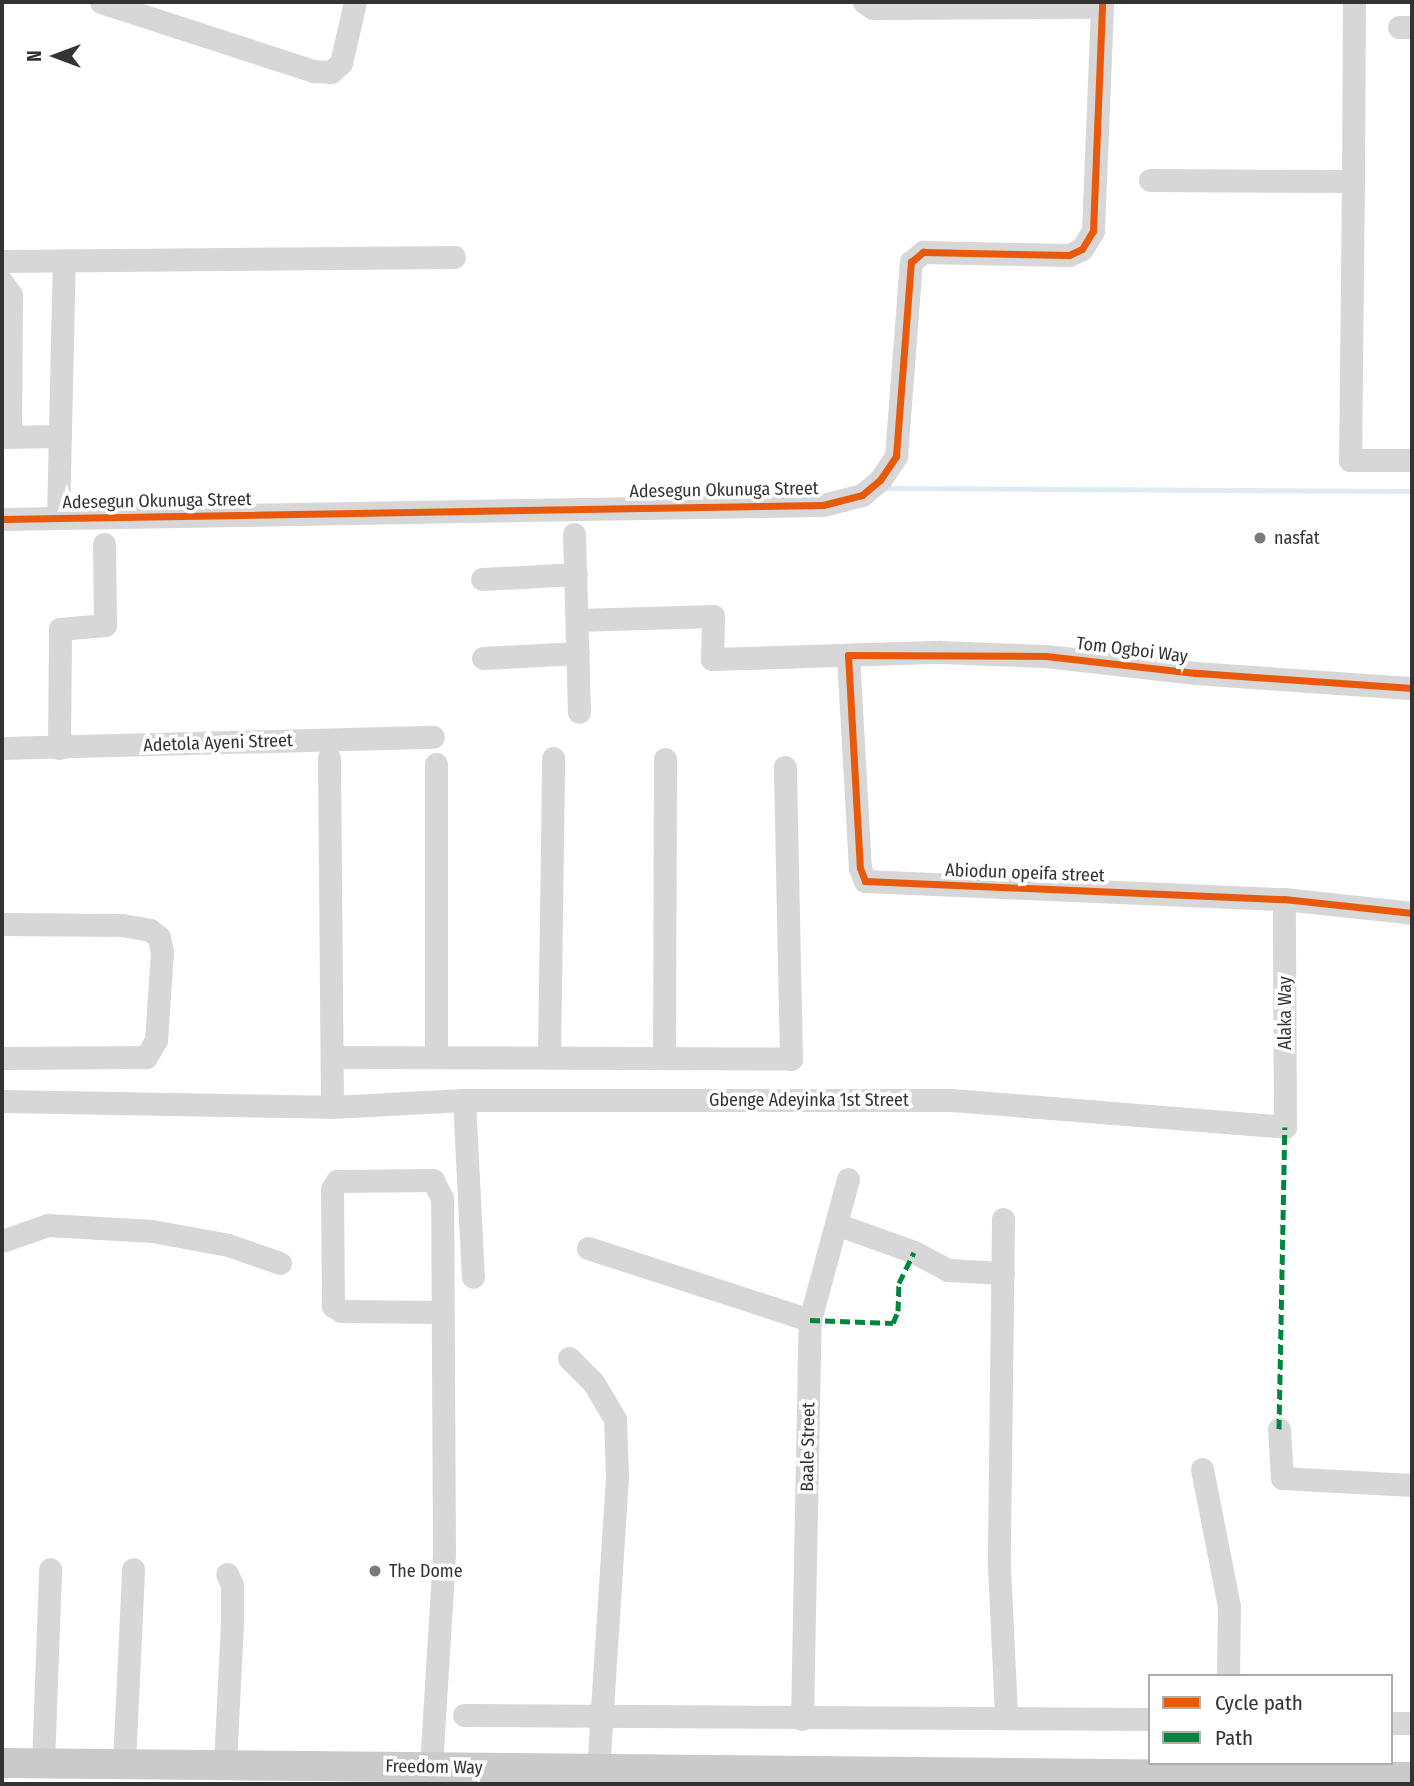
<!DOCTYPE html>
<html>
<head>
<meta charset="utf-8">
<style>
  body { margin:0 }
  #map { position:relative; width:1414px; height:1786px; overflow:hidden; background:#fff; font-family:"Fira Sans Condensed",sans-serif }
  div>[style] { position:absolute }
  .stream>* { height:5px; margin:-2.5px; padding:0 2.5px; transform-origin:2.5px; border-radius:2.5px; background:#ddebf3 }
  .minor>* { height:23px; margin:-11.5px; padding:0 11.5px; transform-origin:11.5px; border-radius:11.5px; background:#d7d7d7 }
  .major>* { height:30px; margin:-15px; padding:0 15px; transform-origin:15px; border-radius:15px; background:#cacaca }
  .quiet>* { height:5px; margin-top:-2.5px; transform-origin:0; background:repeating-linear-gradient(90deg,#00873e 0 10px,transparent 0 15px) }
  .cycleway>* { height:7px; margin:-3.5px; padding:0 3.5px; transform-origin:3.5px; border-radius:3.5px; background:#e8590c }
  .dots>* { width:19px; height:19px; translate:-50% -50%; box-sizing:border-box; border:4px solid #fff; border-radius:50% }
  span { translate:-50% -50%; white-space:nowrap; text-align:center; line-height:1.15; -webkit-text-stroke:7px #fff; paint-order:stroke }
  .street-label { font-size:18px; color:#333 }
  .poi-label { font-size:18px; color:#333 }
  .left { translate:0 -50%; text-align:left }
  .frame { position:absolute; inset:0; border:4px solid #333; pointer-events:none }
  .legend { position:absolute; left:1148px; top:1674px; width:245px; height:91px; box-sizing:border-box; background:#fff; border:2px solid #adadad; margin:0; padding:9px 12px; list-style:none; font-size:21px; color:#333 }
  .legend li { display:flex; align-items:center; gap:14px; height:35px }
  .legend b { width:35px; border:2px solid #adadad }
  .north { position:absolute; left:21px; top:21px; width:70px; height:70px; -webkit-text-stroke:5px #fff; paint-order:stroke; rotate:270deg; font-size:19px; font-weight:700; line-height:28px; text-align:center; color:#333 }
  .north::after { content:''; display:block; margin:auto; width:24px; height:32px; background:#333; clip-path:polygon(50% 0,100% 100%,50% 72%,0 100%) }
</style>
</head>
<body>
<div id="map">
  <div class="stream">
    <i style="left:883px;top:488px;width:529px;rotate:0.32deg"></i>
  </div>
  <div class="minor">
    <i style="left:101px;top:2px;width:223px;rotate:18deg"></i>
    <i style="left:313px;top:71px;width:18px;rotate:3deg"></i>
    <i style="left:331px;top:72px;width:13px;rotate:-42deg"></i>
    <i style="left:341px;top:63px;width:63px;rotate:-77.1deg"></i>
    <i style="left:864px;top:2px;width:11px;rotate:34deg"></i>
    <i style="left:873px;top:8px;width:228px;rotate:-0.3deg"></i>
    <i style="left:1399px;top:27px;width:13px"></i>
    <i style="left:1150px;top:180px;width:203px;rotate:0.3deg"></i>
    <i style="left:1353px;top:181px;width:179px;rotate:-89.7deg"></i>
    <i style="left:1353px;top:181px;width:279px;rotate:90.6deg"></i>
    <i style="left:1350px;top:460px;width:62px"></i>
    <i style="left:2px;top:261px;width:452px;rotate:-0.5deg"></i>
    <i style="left:2px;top:282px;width:16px;rotate:55deg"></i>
    <i style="left:11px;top:295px;width:142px;rotate:90.4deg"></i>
    <i style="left:2px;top:437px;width:58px;rotate:-1deg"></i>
    <i style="left:58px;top:518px;width:255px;rotate:-88.7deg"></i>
    <i style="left:2px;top:519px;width:821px;rotate:-0.98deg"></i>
    <i style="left:823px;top:505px;width:40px;rotate:-14.4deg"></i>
    <i style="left:862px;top:495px;width:23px;rotate:-40deg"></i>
    <i style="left:880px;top:480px;width:29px;rotate:-56deg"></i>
    <i style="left:896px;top:456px;width:195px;rotate:-85.6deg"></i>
    <i style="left:911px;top:262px;width:16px;rotate:-40deg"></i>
    <i style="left:923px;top:252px;width:146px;rotate:1.2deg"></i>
    <i style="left:1069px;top:255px;width:14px;rotate:-25deg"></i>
    <i style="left:1082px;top:249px;width:21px;rotate:-59deg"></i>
    <i style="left:1093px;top:231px;width:229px;rotate:-87.7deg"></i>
    <i style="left:574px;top:534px;width:178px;rotate:88.4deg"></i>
    <i style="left:482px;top:579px;width:94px;rotate:-3deg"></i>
    <i style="left:577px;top:620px;width:136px;rotate:-1.7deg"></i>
    <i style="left:713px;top:616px;width:43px;rotate:91.3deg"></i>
    <i style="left:712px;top:659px;width:228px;rotate:-1.8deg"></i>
    <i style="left:940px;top:652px;width:106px;rotate:2.2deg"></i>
    <i style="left:1046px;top:656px;width:150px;rotate:6.5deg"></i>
    <i style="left:1195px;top:673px;width:218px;rotate:4deg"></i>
    <i style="left:848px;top:655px;width:213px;rotate:86.8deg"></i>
    <i style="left:860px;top:868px;width:14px;rotate:69deg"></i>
    <i style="left:865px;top:881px;width:419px;rotate:2.5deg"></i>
    <i style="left:1284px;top:899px;width:129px;rotate:6.2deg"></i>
    <i style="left:483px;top:658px;width:95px;rotate:-3deg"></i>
    <i style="left:2px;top:748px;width:431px;rotate:-1.5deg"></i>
    <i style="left:59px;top:748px;width:119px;rotate:-89.5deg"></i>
    <i style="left:60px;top:629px;width:45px;rotate:-5.1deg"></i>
    <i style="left:105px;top:625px;width:81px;rotate:-90.7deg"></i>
    <i style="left:436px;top:764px;width:292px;rotate:90deg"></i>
    <i style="left:2px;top:924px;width:120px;rotate:0.5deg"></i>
    <i style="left:122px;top:925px;width:28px;rotate:10deg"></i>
    <i style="left:150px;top:930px;width:11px;rotate:38deg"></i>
    <i style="left:159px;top:937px;width:15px;rotate:79deg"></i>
    <i style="left:162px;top:952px;width:88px;rotate:93.9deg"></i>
    <i style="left:156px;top:1040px;width:20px;rotate:120deg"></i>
    <i style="left:146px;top:1057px;width:144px;rotate:179.6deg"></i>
    <i style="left:332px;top:1057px;width:459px;rotate:0.2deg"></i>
    <i style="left:791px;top:1059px;width:292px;rotate:-91.2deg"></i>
    <i style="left:549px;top:1057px;width:299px;rotate:-89.2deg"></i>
    <i style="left:664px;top:1058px;width:299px;rotate:-89.8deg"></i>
    <i style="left:464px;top:1100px;width:177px;rotate:87.1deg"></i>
    <i style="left:2px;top:1101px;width:330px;rotate:1deg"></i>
    <i style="left:332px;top:1107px;width:349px;rotate:-90.5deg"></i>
    <i style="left:332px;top:1107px;width:132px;rotate:-3deg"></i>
    <i style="left:464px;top:1100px;width:488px"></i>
    <i style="left:952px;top:1100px;width:334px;rotate:4.6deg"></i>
    <i style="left:1285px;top:1127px;width:228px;rotate:-90.3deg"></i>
    <i style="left:1003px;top:1219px;width:347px;rotate:90.7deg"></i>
    <i style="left:999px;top:1566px;width:151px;rotate:87.3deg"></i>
    <i style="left:836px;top:1224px;width:83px;rotate:19.7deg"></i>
    <i style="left:914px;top:1252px;width:38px;rotate:28deg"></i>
    <i style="left:948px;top:1270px;width:55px;rotate:3.1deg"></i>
    <i style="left:2px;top:1241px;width:49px;rotate:-19.2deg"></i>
    <i style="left:48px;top:1225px;width:104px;rotate:3.3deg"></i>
    <i style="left:152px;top:1231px;width:77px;rotate:10.4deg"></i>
    <i style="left:228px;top:1245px;width:55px;rotate:19.1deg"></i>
    <i style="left:588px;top:1248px;width:233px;rotate:18deg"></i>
    <i style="left:569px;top:1358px;width:34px;rotate:45deg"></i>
    <i style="left:593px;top:1382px;width:43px;rotate:59.3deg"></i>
    <i style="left:615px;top:1419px;width:58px;rotate:88deg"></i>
    <i style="left:617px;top:1477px;width:293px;rotate:93.7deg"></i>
    <i style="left:1279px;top:1429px;width:49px;rotate:86.5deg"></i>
    <i style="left:1282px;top:1478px;width:130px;rotate:3.1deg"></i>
    <i style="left:1202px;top:1469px;width:140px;rotate:78.9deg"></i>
    <i style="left:1229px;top:1606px;width:70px;rotate:90.8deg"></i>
    <i style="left:464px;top:1715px;width:686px;rotate:0.33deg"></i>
    <i style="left:802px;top:1719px;width:399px;rotate:-88.9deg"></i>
    <i style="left:810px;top:1320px;width:146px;rotate:-74.9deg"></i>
    <i style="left:1391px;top:1723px;width:21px"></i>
    <i style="left:124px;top:1763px;width:194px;rotate:-87.3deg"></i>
    <i style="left:43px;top:1764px;width:195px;rotate:-87.9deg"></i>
    <i style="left:225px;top:1765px;width:142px;rotate:-87.2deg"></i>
    <i style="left:232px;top:1623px;width:38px;rotate:-90deg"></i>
    <i style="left:232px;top:1585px;width:12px;rotate:-114deg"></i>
    <i style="left:431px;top:1767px;width:214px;rotate:-86.5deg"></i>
    <i style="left:444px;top:1553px;width:355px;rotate:-90.3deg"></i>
    <i style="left:442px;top:1198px;width:20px;rotate:-117deg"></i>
    <i style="left:433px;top:1180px;width:96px;rotate:179.4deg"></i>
    <i style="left:337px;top:1181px;width:9px;rotate:122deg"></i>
    <i style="left:332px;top:1189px;width:117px;rotate:89.5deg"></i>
    <i style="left:333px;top:1306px;width:9px;rotate:32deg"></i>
    <i style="left:341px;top:1311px;width:101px;rotate:0.6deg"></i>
  </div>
  <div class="major">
    <i style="left:2px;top:1763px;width:1410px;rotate:0.57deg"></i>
  </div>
  <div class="quiet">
    <i style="left:810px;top:1320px;width:83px;rotate:2.1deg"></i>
    <i style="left:893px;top:1323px;width:13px;rotate:-67deg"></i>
    <i style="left:898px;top:1311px;width:28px;rotate:-88deg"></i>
    <i style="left:899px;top:1283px;width:34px;rotate:-64deg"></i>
    <i style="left:1279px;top:1429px;width:302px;rotate:-88.9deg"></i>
  </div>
  <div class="cycleway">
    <i style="left:2px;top:519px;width:821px;rotate:-0.98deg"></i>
    <i style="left:823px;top:505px;width:40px;rotate:-14.4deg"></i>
    <i style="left:862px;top:495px;width:23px;rotate:-40deg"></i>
    <i style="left:880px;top:480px;width:29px;rotate:-56deg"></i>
    <i style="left:896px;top:456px;width:195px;rotate:-85.6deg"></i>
    <i style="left:911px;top:262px;width:16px;rotate:-40deg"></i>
    <i style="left:923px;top:252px;width:146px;rotate:1.2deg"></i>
    <i style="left:1069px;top:255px;width:14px;rotate:-25deg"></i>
    <i style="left:1082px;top:249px;width:21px;rotate:-59deg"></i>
    <i style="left:1093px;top:231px;width:229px;rotate:-87.7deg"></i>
    <i style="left:1412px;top:688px;width:218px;rotate:-176deg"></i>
    <i style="left:1195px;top:673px;width:150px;rotate:-173.5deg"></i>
    <i style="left:1046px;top:656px;width:198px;rotate:-179.7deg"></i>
    <i style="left:848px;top:655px;width:213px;rotate:86.8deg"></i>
    <i style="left:860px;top:868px;width:14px;rotate:69deg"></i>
    <i style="left:865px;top:881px;width:419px;rotate:2.5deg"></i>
    <i style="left:1284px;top:899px;width:129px;rotate:6.2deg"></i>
  </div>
  <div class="dots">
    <i style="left:1260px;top:538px;background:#7a7a7a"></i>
    <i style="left:375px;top:1571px;background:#7a7a7a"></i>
  </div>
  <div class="street-label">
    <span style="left:724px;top:490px;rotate:-1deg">Adesegun Okunuga Street</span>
    <span style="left:157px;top:501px;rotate:-1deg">Adesegun Okunuga Street</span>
    <span style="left:1132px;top:650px;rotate:7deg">Tom Ogboi Way</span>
    <span style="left:218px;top:743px;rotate:-2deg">Adetola Ayeni Street</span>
    <span style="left:1025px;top:873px;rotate:2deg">Abiodun opeifa street</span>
    <span style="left:1285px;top:1013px;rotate:-90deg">Alaka Way</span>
    <span style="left:809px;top:1100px">Gbenge Adeyinka 1st Street</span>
    <span style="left:808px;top:1447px;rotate:-89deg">Baale Street</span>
    <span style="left:434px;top:1767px;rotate:1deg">Freedom Way</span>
  </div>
  <div class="poi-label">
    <span class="left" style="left:1274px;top:538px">nasfat</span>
    <span class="left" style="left:389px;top:1571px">The Dome</span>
  </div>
  <div class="frame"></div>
  <ul class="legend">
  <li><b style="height:9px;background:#e8590c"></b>Cycle path</li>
  <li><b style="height:9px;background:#00873e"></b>Path</li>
  </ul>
  <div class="north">N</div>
</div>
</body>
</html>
